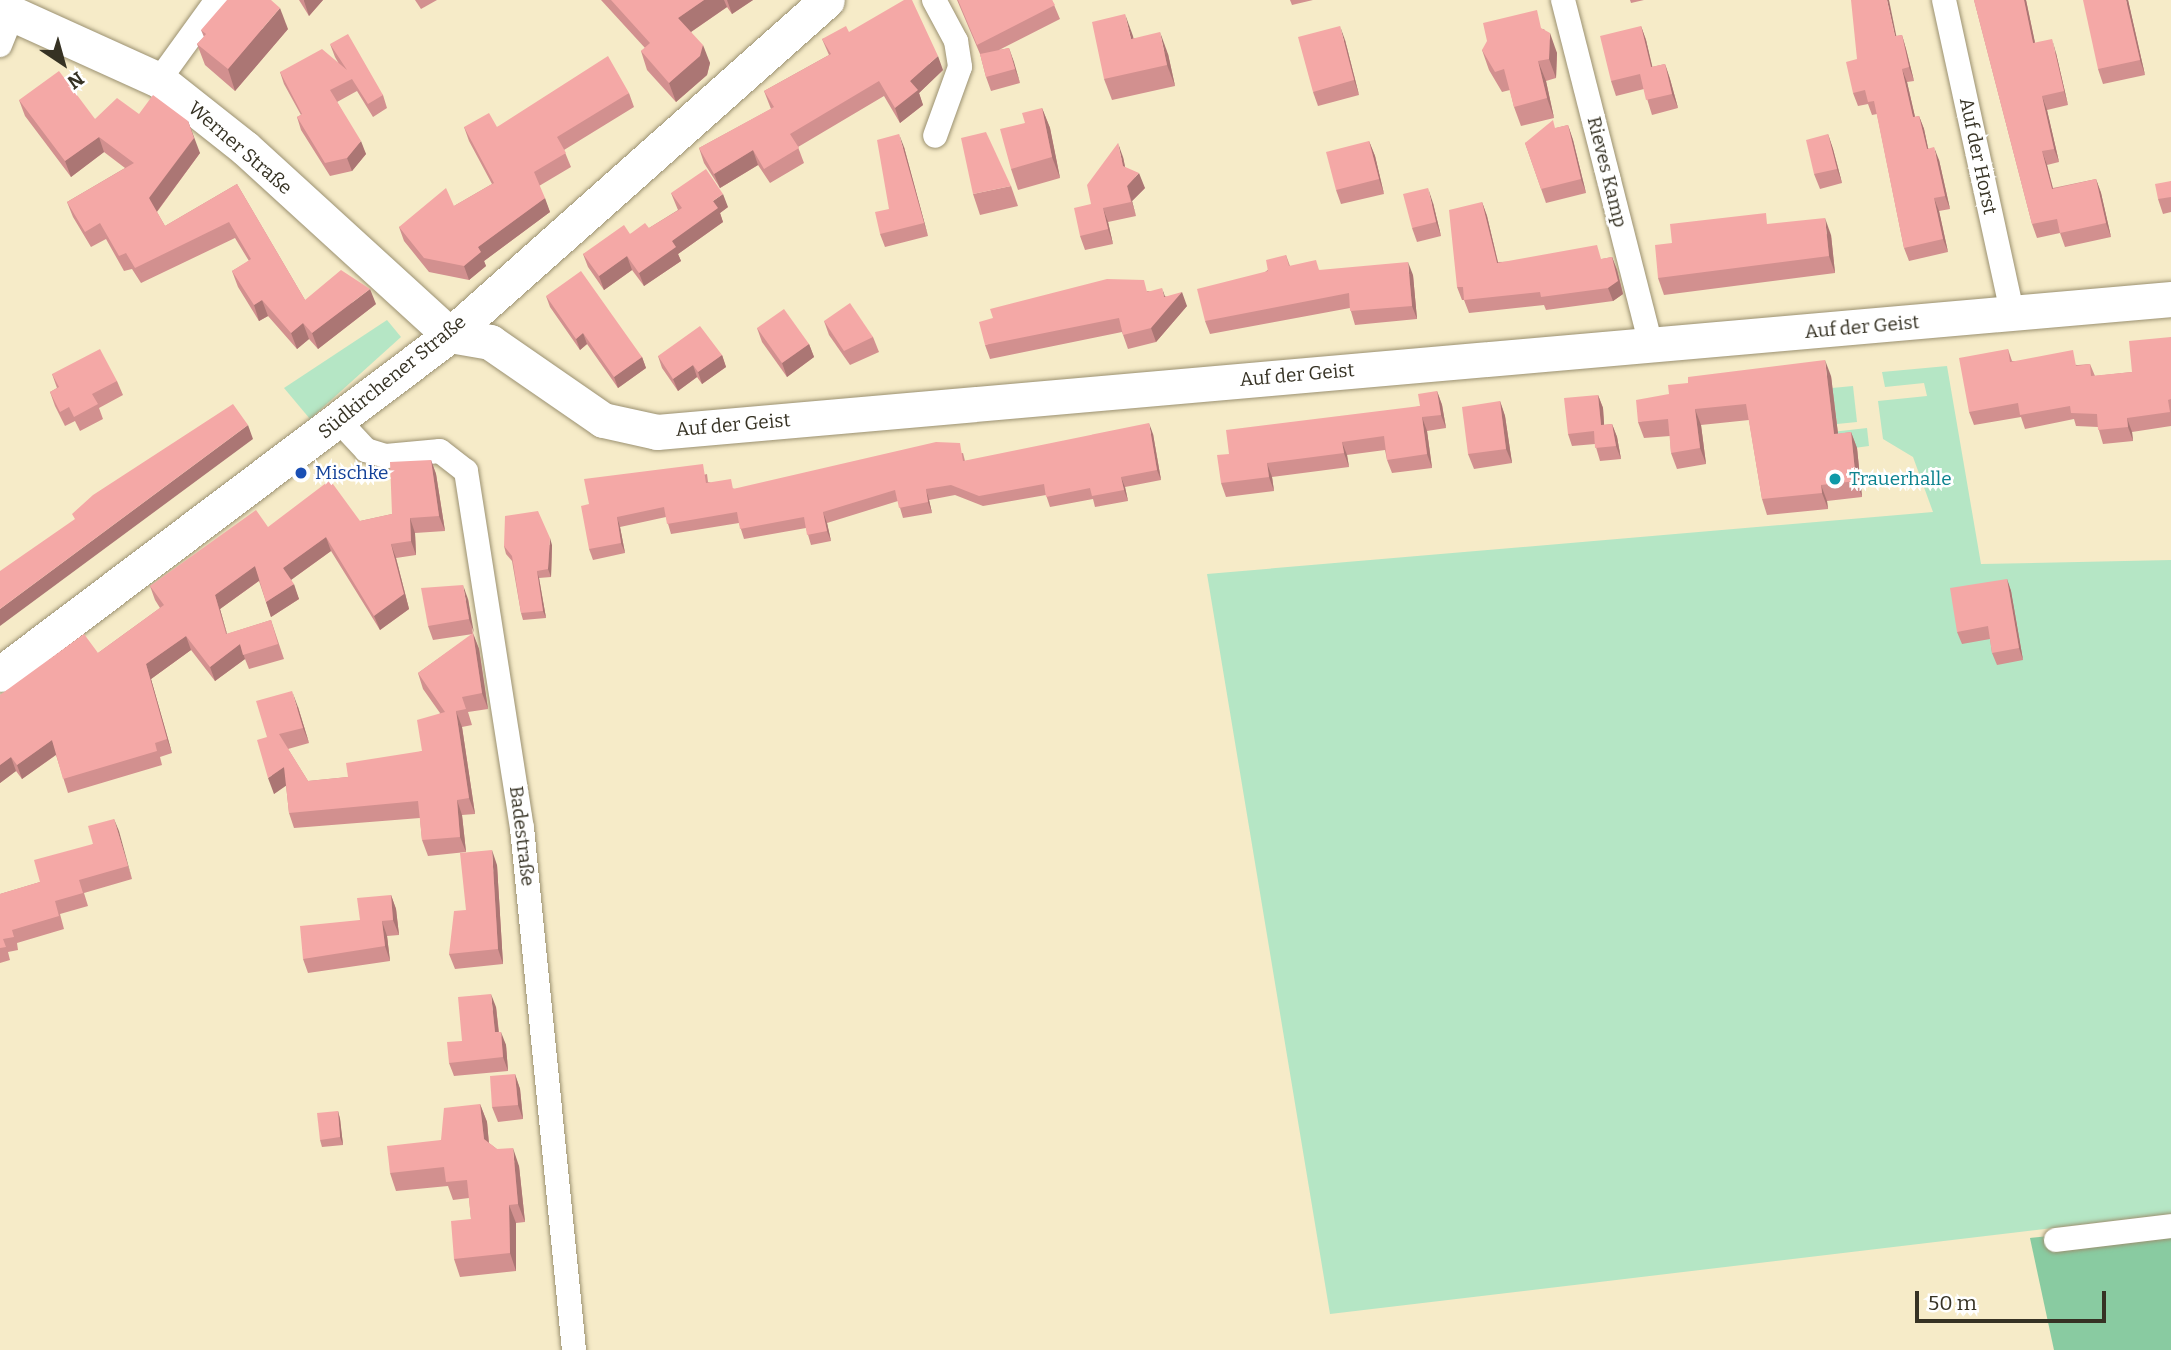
<!DOCTYPE html>
<html>
<head>
<meta charset="utf-8">
<style>
  body { margin:0 }
  #map { position:relative; width:2171px; height:1350px; overflow:hidden; background:#f6ebc8; font-family:Bitter,serif }
  div>[style] { position:absolute }
  .green>* { inset:0; background:#b5e6c5 }
  .forest>* { inset:0; background:#89cba1 }
  .roads { filter:drop-shadow(0 0 2px #9b9171) drop-shadow(0 0 2px #9b9171) }
  .street>* { height:24px; margin:-12px; padding:0 12px; transform-origin:12px; border-radius:12px; background:#fff }
  .secondary>* { height:35px; margin:-17.5px; padding:0 17.5px; transform-origin:17.5px; border-radius:17.5px; background:#fff }
  .wall>* { inset:0; background:#d2908f }
  .shaded-wall>* { inset:0; background:#ab7674 }
  .building>* { inset:0; background:#f4a8a6 }
  .dots>* { width:19px; height:19px; translate:-50% -50%; box-sizing:border-box; border:4px solid #fff; border-radius:50% }
  span { translate:-50% -50%; white-space:nowrap; text-align:center; line-height:1.15; -webkit-text-stroke:5px #fff; paint-order:stroke }
  .street-label { font-size:19px; color:#363224 }
  .transit-label { font-size:19px; color:#164399 }
  .left { translate:0 -50%; text-align:left }
  .culture-label { font-size:19px; color:#0d838f }
  .north { position:absolute; left:28px; top:28px; width:70px; height:70px; -webkit-text-stroke:5px #fff; paint-order:stroke; rotate:144deg; font-size:19px; font-weight:700; line-height:28px; text-align:center; color:#363224 }
  .north::after { content:''; display:block; margin:auto; width:24px; height:32px; background:#363224; clip-path:polygon(50% 0,100% 100%,50% 72%,0 100%) }
  .scale { position:absolute; left:1915px; top:1291px; width:191px; height:32px; box-sizing:border-box; border:4px solid #363224; border-top:0; padding-left:9px; font-size:21px; line-height:24px; white-space:nowrap; color:#363224; -webkit-text-stroke:5px #fff; paint-order:stroke }
</style>
</head>
<body>
<div id="map">
  <div class="green">
    <i style="clip-path:polygon(387px 320px,401px 337px,310px 419px,284px 388px)"></i>
    <i style="clip-path:polygon(1947px 366px,1981px 564px,2171px 560px,2171px 1214px,1330px 1314px,1207px 574px,1933px 512px,1913px 457px,1883px 439px,1878px 401px,1927px 396px,1924px 383px,1885px 387px,1882px 372px)"></i>
    <i style="clip-path:polygon(1853px 386px,1857px 422px,1837px 424px,1832px 388px)"></i>
    <i style="clip-path:polygon(1867px 428px,1869px 446px,1824px 452px,1814px 434px)"></i>
  </div>
  <div class="forest">
    <i style="clip-path:polygon(2171px 1224px,2171px 1350px,2054px 1350px,2030px 1238px)"></i>
  </div>
  <div class="roads">
    <div class="street">
      <i style="left:934px;top:0;width:47px;rotate:61.8deg"></i>
      <i style="left:956px;top:41px;width:26px;rotate:81deg"></i>
      <i style="left:960px;top:67px;width:73px;rotate:109.9deg"></i>
      <i style="left:1563px;top:0;width:355px;rotate:75.7deg"></i>
      <i style="left:1944px;top:0;width:320px;rotate:77.7deg"></i>
      <i style="left:0;top:45px;width:35px;rotate:-68deg"></i>
      <i style="left:159px;top:80px;width:99px;rotate:-54.1deg"></i>
      <i style="left:339px;top:421px;width:40px;rotate:47deg"></i>
      <i style="left:366px;top:450px;width:21px;rotate:17deg"></i>
      <i style="left:386px;top:456px;width:54px;rotate:-5.3deg"></i>
      <i style="left:440px;top:451px;width:33px;rotate:38deg"></i>
      <i style="left:466px;top:471px;width:361px;rotate:81.1deg"></i>
      <i style="left:522px;top:828px;width:525px;rotate:84.31deg"></i>
      <i style="left:2056px;top:1240px;width:116px;rotate:-6.9deg"></i>
    </div>
    <div class="secondary">
      <i style="left:0;top:8px;width:175px;rotate:24.4deg"></i>
      <i style="left:159px;top:80px;width:110px;rotate:38.3deg"></i>
      <i style="left:245px;top:148px;width:277px;rotate:42.4deg"></i>
      <i style="left:450px;top:335px;width:41px;rotate:9.9deg"></i>
      <i style="left:490px;top:342px;width:137px;rotate:34.6deg"></i>
      <i style="left:603px;top:420px;width:55px;rotate:12.5deg"></i>
      <i style="left:657px;top:432px;width:1520px;rotate:-5.02deg"></i>
      <i style="left:0;top:674px;width:563px;rotate:-36.99deg"></i>
      <i style="left:450px;top:335px;width:504px;rotate:-41.62deg"></i>
    </div>
  </div>
  <div class="wall">
    <i style="clip-path:polygon(299px 0,323px 0,309px 16px)"></i>
    <i style="clip-path:polygon(415px 0,437px 0,421px 9px)"></i>
    <i style="clip-path:polygon(601px 0,753px 0,732px 14px,727px 7px,691px 32px,710px 63px,707px 75px,676px 102px,647px 70px,641px 51px,645px 48px)"></i>
    <i style="clip-path:polygon(957px 0,1052px 0,1060px 19px,999px 50px,1009px 48px,1020px 83px,991px 91px,986px 77px,980px 54px)"></i>
    <i style="clip-path:polygon(1290px 0,1313px 0,1292px 5px)"></i>
    <i style="clip-path:polygon(1630px 0,1644px 0,1631px 3px)"></i>
    <i style="clip-path:polygon(1974px 0,2026px 0,2035px 43px,2056px 53px,2068px 105px,2047px 110px,2059px 162px,2047px 165px,2053px 188px,2096px 179px,2101px 193px,2111px 237px,2065px 247px,2060px 233px,2037px 238px,2032px 224px)"></i>
    <i style="clip-path:polygon(2128px 0,2145px 75px,2103px 84px,2098px 69px)"></i>
    <i style="clip-path:polygon(1641px 26px,1646px 40px,1652px 67px,1665px 64px,1670px 79px,1678px 108px,1652px 115px,1644px 89px,1616px 96px,1611px 81px)"></i>
    <i style="clip-path:polygon(288px 29px,235px 91px,205px 65px,197px 44px,204px 37px,201px 30px)"></i>
    <i style="clip-path:polygon(1544px 29px,1557px 53px,1556px 78px,1546px 81px,1554px 118px,1521px 126px,1514px 107px,1510px 90px,1502px 92px,1489px 70px,1482px 50px)"></i>
    <i style="clip-path:polygon(849px 32px,943px 70px,919px 93px,923px 105px,900px 123px,884px 96px,798px 147px,804px 163px,770px 183px,758px 165px,720px 188px,704px 163px,699px 148px,771px 109px,764px 91px,829px 55px,822px 39px)"></i>
    <i style="clip-path:polygon(1902px 35px,1906px 49px,1914px 81px,1907px 82px,1915px 117px,1919px 116px,1924px 129px,1928px 148px,1939px 160px,1950px 209px,1939px 211px,1948px 252px,1909px 261px,1904px 248px,1877px 114px,1872px 115px,1868px 104px,1858px 106px,1853px 93px,1857px 59px,1897px 36px)"></i>
    <i style="clip-path:polygon(1134px 38px,1168px 54px,1175px 86px,1112px 100px,1104px 79px)"></i>
    <i style="clip-path:polygon(1345px 40px,1359px 95px,1318px 106px,1313px 92px)"></i>
    <i style="clip-path:polygon(330px 44px,383px 95px,387px 108px,373px 117px,357px 91px,337px 102px,366px 154px,352px 171px,330px 176px,301px 130px,297px 117px,301px 115px,284px 84px,280px 72px,339px 64px,335px 57px)"></i>
    <i style="clip-path:polygon(629px 93px,634px 107px,564px 150px,571px 167px,539px 186px,550px 212px,484px 261px,486px 266px,469px 280px,429px 272px,404px 241px,399px 227px,454px 206px,492px 184px,469px 141px,464px 127px,497px 127px)"></i>
    <i style="clip-path:polygon(19px 100px,95px 119px,139px 114px,200px 153px,157px 212px,165px 226px,237px 184px,305px 300px,376px 304px,318px 349px,309px 339px,297px 349px,268px 316px,259px 321px,238px 287px,232px 271px,249px 261px,235px 238px,141px 283px,132px 269px,124px 271px,106px 239px,91px 247px,73px 217px,67px 202px,125px 168px,104px 152px,71px 177px,25px 116px)"></i>
    <i style="clip-path:polygon(1042px 108px,1050px 128px,1060px 178px,1018px 190px,1011px 169px,1025px 123px)"></i>
    <i style="clip-path:polygon(1568px 125px,1573px 140px,1586px 193px,1546px 203px,1525px 143px,1556px 128px)"></i>
    <i style="clip-path:polygon(1828px 134px,1833px 149px,1842px 183px,1820px 189px,1814px 174px)"></i>
    <i style="clip-path:polygon(1369px 141px,1375px 156px,1384px 194px,1341px 204px,1336px 190px)"></i>
    <i style="clip-path:polygon(904px 147px,928px 236px,885px 247px,880px 234px,889px 209px)"></i>
    <i style="clip-path:polygon(1123px 157px,1125px 167px,1145px 188px,1132px 201px,1136px 216px,1108px 222px,1113px 244px,1085px 250px,1080px 236px)"></i>
    <i style="clip-path:polygon(2171px 181px,2171px 212px,2163px 214px,2158px 199px)"></i>
    <i style="clip-path:polygon(1011px 186px,1018px 206px,980px 215px,973px 194px)"></i>
    <i style="clip-path:polygon(671px 193px,728px 207px,720px 213px,723px 222px,678px 254px,681px 261px,644px 286px,632px 270px,604px 290px,588px 267px,583px 254px,630px 234px,649px 228px,678px 210px)"></i>
    <i style="clip-path:polygon(1482px 202px,1487px 216px,1498px 262px,1602px 259px,1612px 257px,1617px 270px,1623px 294px,1613px 301px,1546px 310px,1544px 305px,1469px 313px,1464px 300px,1462px 300px,1457px 287px)"></i>
    <i style="clip-path:polygon(1433px 203px,1441px 236px,1417px 242px,1412px 228px)"></i>
    <i style="clip-path:polygon(1770px 224px,1831px 235px,1835px 273px,1664px 295px,1658px 278px,1672px 243px)"></i>
    <i style="clip-path:polygon(1286px 255px,1290px 266px,1320px 270px,1413px 275px,1417px 319px,1355px 325px,1350px 308px,1210px 334px,1205px 321px)"></i>
    <i style="clip-path:polygon(1148px 291px,1165px 296px,1187px 306px,1156px 342px,1128px 349px,1122px 332px,990px 359px,985px 345px)"></i>
    <i style="clip-path:polygon(546px 296px,642px 357px,646px 368px,618px 388px,587px 344px,580px 350px,550px 307px)"></i>
    <i style="clip-path:polygon(824px 321px,873px 337px,879px 352px,850px 365px,829px 335px)"></i>
    <i style="clip-path:polygon(757px 328px,809px 344px,814px 357px,787px 377px,762px 342px)"></i>
    <i style="clip-path:polygon(2171px 337px,2171px 426px,2132px 432px,2133px 441px,2103px 444px,2098px 427px,2076px 426px,2074px 419px,2025px 429px,2021px 417px,1974px 425px,1969px 412px,2008px 349px,2012px 361px,2078px 365px,2090px 364px,2095px 376px,2132px 372px)"></i>
    <i style="clip-path:polygon(722px 355px,726px 367px,702px 384px,697px 377px,678px 391px,662px 368px,658px 356px)"></i>
    <i style="clip-path:polygon(52px 374px,117px 381px,123px 395px,99px 408px,103px 419px,80px 431px,75px 421px,65px 426px,55px 406px,50px 392px,57px 388px)"></i>
    <i style="clip-path:polygon(1831px 376px,1838px 434px,1851px 432px,1857px 448px,1862px 497px,1827px 501px,1828px 509px,1767px 515px,1762px 499px,1749px 420px,1701px 425px,1706px 464px,1677px 469px,1671px 453px,1670px 436px,1644px 438px,1638px 422px)"></i>
    <i style="clip-path:polygon(1437px 391px,1442px 405px,1446px 428px,1427px 431px,1432px 468px,1392px 473px,1387px 460px,1385px 450px,1347px 455px,1349px 467px,1272px 477px,1274px 491px,1226px 497px,1221px 483px,1229px 454px,1420px 406px)"></i>
    <i style="clip-path:polygon(1598px 395px,1603px 408px,1604px 425px,1612px 424px,1617px 437px,1621px 459px,1600px 461px,1595px 444px,1572px 446px,1568px 434px)"></i>
    <i style="clip-path:polygon(1500px 401px,1505px 416px,1512px 463px,1474px 469px,1468px 454px)"></i>
    <i style="clip-path:polygon(1153px 434px,1161px 480px,1125px 487px,1128px 501px,1095px 507px,1093px 499px,1050px 507px,1046px 495px,983px 506px,955px 495px,929px 500px,932px 513px,903px 518px,898px 501px,827px 523px,831px 541px,811px 545px,806px 528px,744px 539px,739px 523px,671px 534px,666px 517px,620px 527px,625px 553px,593px 560px,589px 549px,589px 504px,707px 474px,708px 482px,735px 489px,963px 453px,965px 461px)"></i>
    <i style="clip-path:polygon(431px 460px,436px 474px,445px 531px,415px 533px,416px 555px,396px 558px,409px 609px,380px 630px,331px 551px,291px 580px,299px 599px,271px 617px,259px 581px,220px 609px,227px 634px,271px 620px,284px 659px,249px 669px,245px 659px,215px 681px,191px 650px,151px 679px,172px 753px,160px 757px,162px 765px,68px 793px,56px 755px,22px 779px,16px 771px,0 783px,0 695px,98px 653px,160px 608px,155px 600px,150px 586px,268px 527px,360px 521px,392px 514px)"></i>
    <i style="clip-path:polygon(552px 545px,551px 577px,539px 578px,546px 618px,523px 620px,521px 613px,512px 561px,506px 554px,504px 546px)"></i>
    <i style="clip-path:polygon(2007px 579px,2011px 591px,2023px 660px,1997px 665px,1992px 653px,1990px 639px,1962px 644px,1957px 632px)"></i>
    <i style="clip-path:polygon(468px 599px,473px 634px,479px 649px,488px 709px,468px 712px,472px 725px,462px 727px,475px 814px,462px 815px,466px 852px,428px 856px,422px 840px,420px 818px,294px 828px,289px 813px,286px 785px,274px 794px,267px 737px,298px 707px,309px 743px,288px 749px,308px 781px,348px 777px,422px 751px,440px 713px,423px 689px,418px 673px,473px 634px,433px 640px,428px 626px)"></i>
    <i style="clip-path:polygon(114px 819px,132px 879px,84px 893px,88px 906px,60px 914px,64px 929px,17px 943px,18px 950px,8px 952px,10px 960px,0 963px,0 894px,40px 882px,93px 844px)"></i>
    <i style="clip-path:polygon(497px 865px,503px 964px,455px 969px,449px 954px)"></i>
    <i style="clip-path:polygon(391px 895px,396px 909px,399px 935px,387px 936px,390px 961px,308px 973px,303px 959px,360px 920px)"></i>
    <i style="clip-path:polygon(496px 1007px,499px 1032px,506px 1045px,508px 1071px,454px 1076px,449px 1063px,462px 1041px)"></i>
    <i style="clip-path:polygon(515px 1074px,520px 1089px,523px 1119px,498px 1122px,492px 1107px)"></i>
    <i style="clip-path:polygon(480px 1104px,487px 1122px,489px 1143px,519px 1166px,525px 1222px,516px 1223px,516px 1271px,460px 1277px,454px 1259px,471px 1219px,469px 1198px,453px 1200px,448px 1186px,396px 1191px,390px 1173px,441px 1140px)"></i>
    <i style="clip-path:polygon(338px 1111px,340px 1119px,343px 1145px,322px 1147px,320px 1140px)"></i>
  </div>
  <div class="shaded-wall">
    <i style="clip-path:polygon(304px 0,323px 0,309px 16px,304px 1px)"></i>
    <i style="clip-path:polygon(704px 0,724px 0,727px 7px,685px 36px,678px 18px)"></i>
    <i style="clip-path:polygon(727px 0,753px 0,732px 14px)"></i>
    <i style="clip-path:polygon(1887px 0,1889px 0,1899px 49px,1895px 36px)"></i>
    <i style="clip-path:polygon(2024px 0,2026px 0,2038px 57px,2033px 43px)"></i>
    <i style="clip-path:polygon(2126px 0,2128px 0,2145px 75px,2140px 60px)"></i>
    <i style="clip-path:polygon(280px 8px,288px 29px,235px 91px,228px 69px)"></i>
    <i style="clip-path:polygon(1125px 14px,1133px 36px,1138px 60px,1131px 39px)"></i>
    <i style="clip-path:polygon(1340px 26px,1345px 40px,1359px 95px,1354px 80px)"></i>
    <i style="clip-path:polygon(1641px 26px,1646px 40px,1656px 82px,1651px 67px)"></i>
    <i style="clip-path:polygon(1160px 32px,1168px 54px,1175px 86px,1167px 65px)"></i>
    <i style="clip-path:polygon(1550px 33px,1557px 53px,1556px 78px,1549px 59px)"></i>
    <i style="clip-path:polygon(1902px 35px,1906px 49px,1914px 81px,1909px 67px)"></i>
    <i style="clip-path:polygon(2052px 39px,2056px 53px,2068px 105px,2064px 91px)"></i>
    <i style="clip-path:polygon(703px 45px,710px 63px,707px 75px,676px 102px,669px 83px)"></i>
    <i style="clip-path:polygon(1009px 48px,1014px 62px,1020px 83px,1015px 69px)"></i>
    <i style="clip-path:polygon(938px 56px,943px 70px,919px 93px,923px 105px,900px 123px,895px 108px,910px 81px)"></i>
    <i style="clip-path:polygon(1538px 61px,1546px 81px,1554px 118px,1547px 98px)"></i>
    <i style="clip-path:polygon(1665px 64px,1670px 79px,1678px 108px,1672px 94px)"></i>
    <i style="clip-path:polygon(1902px 69px,1907px 82px,1918px 130px,1913px 117px)"></i>
    <i style="clip-path:polygon(2042px 96px,2047px 110px,2059px 162px,2054px 149px)"></i>
    <i style="clip-path:polygon(1042px 108px,1050px 128px,1060px 178px,1052px 157px)"></i>
    <i style="clip-path:polygon(1919px 116px,1924px 129px,1931px 162px,1927px 149px)"></i>
    <i style="clip-path:polygon(188px 121px,200px 153px,155px 214px,149px 198px)"></i>
    <i style="clip-path:polygon(1568px 125px,1573px 140px,1586px 193px,1581px 179px)"></i>
    <i style="clip-path:polygon(899px 134px,904px 147px,928px 236px,924px 223px)"></i>
    <i style="clip-path:polygon(1828px 134px,1833px 149px,1842px 183px,1837px 169px)"></i>
    <i style="clip-path:polygon(99px 137px,104px 152px,71px 177px,65px 161px)"></i>
    <i style="clip-path:polygon(361px 141px,366px 154px,352px 171px,347px 158px)"></i>
    <i style="clip-path:polygon(1369px 141px,1375px 156px,1384px 194px,1379px 179px)"></i>
    <i style="clip-path:polygon(1118px 143px,1123px 157px,1128px 181px,1123px 166px)"></i>
    <i style="clip-path:polygon(1934px 147px,1939px 160px,1950px 209px,1945px 196px)"></i>
    <i style="clip-path:polygon(753px 150px,758px 165px,720px 188px,714px 174px)"></i>
    <i style="clip-path:polygon(2042px 151px,2047px 165px,2056px 202px,2052px 189px)"></i>
    <i style="clip-path:polygon(1139px 173px,1145px 188px,1132px 201px,1136px 216px,1127px 186px)"></i>
    <i style="clip-path:polygon(2096px 179px,2101px 193px,2111px 237px,2106px 223px)"></i>
    <i style="clip-path:polygon(1428px 188px,1433px 203px,1441px 236px,1436px 222px)"></i>
    <i style="clip-path:polygon(723px 194px,728px 207px,720px 213px,723px 222px,678px 254px,681px 261px,644px 286px,639px 273px,713px 201px)"></i>
    <i style="clip-path:polygon(545px 198px,550px 212px,484px 261px,486px 266px,469px 280px,464px 266px,478px 247px)"></i>
    <i style="clip-path:polygon(1934px 198px,1939px 211px,1948px 252px,1943px 239px)"></i>
    <i style="clip-path:polygon(1482px 202px,1487px 216px,1501px 276px,1497px 263px)"></i>
    <i style="clip-path:polygon(1103px 208px,1108px 222px,1113px 244px,1108px 229px)"></i>
    <i style="clip-path:polygon(1825px 218px,1831px 235px,1835px 273px,1829px 256px)"></i>
    <i style="clip-path:polygon(627px 256px,632px 270px,604px 290px,599px 276px)"></i>
    <i style="clip-path:polygon(1612px 257px,1617px 270px,1623px 294px,1613px 301px,1608px 288px)"></i>
    <i style="clip-path:polygon(1408px 262px,1413px 275px,1417px 319px,1412px 306px)"></i>
    <i style="clip-path:polygon(1162px 288px,1167px 302px,1182px 292px,1187px 306px,1156px 342px,1151px 328px,1164px 297px)"></i>
    <i style="clip-path:polygon(370px 289px,376px 304px,318px 349px,312px 333px)"></i>
    <i style="clip-path:polygon(262px 300px,268px 316px,259px 321px,254px 305px)"></i>
    <i style="clip-path:polygon(303px 323px,309px 339px,297px 349px,291px 333px)"></i>
    <i style="clip-path:polygon(583px 333px,587px 344px,580px 350px,576px 339px)"></i>
    <i style="clip-path:polygon(809px 344px,814px 357px,787px 377px,782px 363px)"></i>
    <i style="clip-path:polygon(722px 355px,726px 367px,702px 384px,698px 372px)"></i>
    <i style="clip-path:polygon(642px 357px,646px 368px,618px 388px,614px 377px)"></i>
    <i style="clip-path:polygon(1825px 360px,1831px 376px,1840px 450px,1834px 434px)"></i>
    <i style="clip-path:polygon(693px 365px,697px 377px,678px 391px,673px 379px)"></i>
    <i style="clip-path:polygon(1437px 391px,1442px 405px,1446px 428px,1441px 415px)"></i>
    <i style="clip-path:polygon(1598px 395px,1603px 408px,1605px 438px,1601px 425px)"></i>
    <i style="clip-path:polygon(1500px 401px,1505px 416px,1512px 463px,1506px 449px)"></i>
    <i style="clip-path:polygon(1695px 409px,1701px 425px,1706px 464px,1700px 448px)"></i>
    <i style="clip-path:polygon(1422px 417px,1427px 431px,1432px 468px,1427px 454px)"></i>
    <i style="clip-path:polygon(2127px 418px,2132px 432px,2133px 441px,2128px 427px)"></i>
    <i style="clip-path:polygon(1149px 423px,1153px 434px,1161px 480px,1157px 470px)"></i>
    <i style="clip-path:polygon(1612px 424px,1617px 437px,1621px 459px,1616px 446px)"></i>
    <i style="clip-path:polygon(248px 425px,253px 439px,0 626px,0 609px)"></i>
    <i style="clip-path:polygon(1851px 432px,1857px 448px,1862px 497px,1856px 481px)"></i>
    <i style="clip-path:polygon(1342px 442px,1347px 455px,1349px 467px,1344px 453px)"></i>
    <i style="clip-path:polygon(431px 460px,436px 474px,445px 531px,439px 516px)"></i>
    <i style="clip-path:polygon(1267px 463px,1272px 477px,1274px 491px,1269px 477px)"></i>
    <i style="clip-path:polygon(1121px 477px,1125px 487px,1128px 501px,1124px 490px)"></i>
    <i style="clip-path:polygon(1821px 485px,1827px 501px,1828px 509px,1822px 493px)"></i>
    <i style="clip-path:polygon(926px 489px,929px 500px,932px 513px,928px 502px)"></i>
    <i style="clip-path:polygon(823px 512px,827px 523px,831px 541px,827px 531px)"></i>
    <i style="clip-path:polygon(617px 517px,620px 527px,625px 553px,621px 543px)"></i>
    <i style="clip-path:polygon(410px 518px,415px 533px,416px 555px,411px 541px)"></i>
    <i style="clip-path:polygon(326px 537px,331px 551px,288px 582px,283px 568px)"></i>
    <i style="clip-path:polygon(550px 538px,552px 545px,551px 577px,548px 569px)"></i>
    <i style="clip-path:polygon(391px 544px,396px 558px,409px 609px,380px 630px,374px 616px)"></i>
    <i style="clip-path:polygon(255px 566px,260px 580px,220px 609px,231px 648px,215px 595px)"></i>
    <i style="clip-path:polygon(537px 571px,539px 578px,546px 618px,543px 611px)"></i>
    <i style="clip-path:polygon(2007px 579px,2011px 591px,2023px 660px,2019px 648px)"></i>
    <i style="clip-path:polygon(294px 584px,299px 599px,271px 617px,266px 602px)"></i>
    <i style="clip-path:polygon(463px 585px,468px 599px,474px 633px,469px 619px)"></i>
    <i style="clip-path:polygon(473px 633px,479px 649px,488px 709px,482px 693px)"></i>
    <i style="clip-path:polygon(186px 636px,191px 650px,151px 679px,172px 753px,167px 739px,146px 664px)"></i>
    <i style="clip-path:polygon(240px 644px,245px 659px,215px 681px,210px 667px)"></i>
    <i style="clip-path:polygon(292px 691px,298px 707px,309px 743px,303px 728px)"></i>
    <i style="clip-path:polygon(456px 711px,462px 727px,475px 814px,469px 798px)"></i>
    <i style="clip-path:polygon(52px 740px,57px 754px,22px 779px,17px 765px)"></i>
    <i style="clip-path:polygon(11px 757px,16px 771px,0 783px,0 765px)"></i>
    <i style="clip-path:polygon(284px 767px,290px 783px,274px 794px,268px 778px)"></i>
    <i style="clip-path:polygon(457px 800px,462px 815px,466px 852px,460px 837px)"></i>
    <i style="clip-path:polygon(114px 819px,119px 831px,132px 879px,128px 866px)"></i>
    <i style="clip-path:polygon(492px 850px,497px 865px,503px 964px,498px 949px)"></i>
    <i style="clip-path:polygon(391px 895px,396px 909px,399px 935px,393px 920px)"></i>
    <i style="clip-path:polygon(382px 921px,387px 936px,390px 961px,385px 946px)"></i>
    <i style="clip-path:polygon(491px 994px,496px 1007px,500px 1046px,495px 1032px)"></i>
    <i style="clip-path:polygon(501px 1032px,506px 1045px,508px 1071px,503px 1057px)"></i>
    <i style="clip-path:polygon(515px 1074px,520px 1089px,523px 1119px,518px 1105px)"></i>
    <i style="clip-path:polygon(480px 1104px,487px 1122px,490px 1157px,484px 1139px)"></i>
    <i style="clip-path:polygon(338px 1111px,340px 1119px,343px 1145px,340px 1137px)"></i>
    <i style="clip-path:polygon(513px 1148px,519px 1166px,525px 1222px,518px 1204px)"></i>
    <i style="clip-path:polygon(509px 1205px,516px 1223px,516px 1271px,510px 1253px)"></i>
  </div>
  <div class="building">
    <i style="clip-path:polygon(227px 0,271px 0,280px 8px,228px 69px,197px 44px,206px 34px,201px 30px)"></i>
    <i style="clip-path:polygon(611px 0,704px 0,678px 18px,703px 45px,700px 56px,669px 83px,641px 51px,650px 43px)"></i>
    <i style="clip-path:polygon(904px 0,912px 0,938px 56px,910px 81px,918px 90px,895px 108px,879px 81px,790px 134px,799px 148px,764px 169px,753px 150px,714px 174px,699px 148px,774px 107px,764px 91px,831px 54px,822px 39px,846px 26px,849px 32px)"></i>
    <i style="clip-path:polygon(958px 0,1052px 0,1055px 5px,977px 45px)"></i>
    <i style="clip-path:polygon(1851px 0,1887px 0,1895px 36px,1902px 35px,1909px 67px,1902px 69px,1913px 117px,1919px 116px,1927px 149px,1934px 147px,1945px 196px,1934px 198px,1943px 239px,1904px 248px,1874px 101px,1868px 102px,1865px 90px,1853px 93px,1846px 62px,1857px 59px)"></i>
    <i style="clip-path:polygon(1974px 0,2024px 0,2033px 43px,2052px 39px,2064px 91px,2042px 96px,2054px 149px,2042px 151px,2052px 189px,2096px 179px,2106px 223px,2060px 233px,2057px 219px,2032px 224px)"></i>
    <i style="clip-path:polygon(2083px 0,2126px 0,2140px 60px,2098px 69px)"></i>
    <i style="clip-path:polygon(1537px 10px,1541px 28px,1550px 33px,1549px 59px,1538px 61px,1547px 98px,1514px 107px,1504px 69px,1495px 72px,1482px 50px,1487px 41px,1483px 23px)"></i>
    <i style="clip-path:polygon(1125px 14px,1131px 39px,1160px 32px,1167px 65px,1104px 79px,1092px 22px)"></i>
    <i style="clip-path:polygon(1340px 26px,1354px 80px,1313px 92px,1298px 37px)"></i>
    <i style="clip-path:polygon(1641px 26px,1651px 67px,1665px 64px,1672px 94px,1646px 100px,1640px 74px,1611px 81px,1600px 36px)"></i>
    <i style="clip-path:polygon(348px 34px,383px 95px,368px 104px,352px 79px,330px 90px,361px 141px,347px 158px,325px 163px,297px 117px,302px 114px,280px 72px,322px 49px,347px 70px,330px 44px)"></i>
    <i style="clip-path:polygon(1009px 48px,1015px 69px,986px 77px,980px 54px)"></i>
    <i style="clip-path:polygon(608px 56px,629px 93px,557px 137px,566px 153px,534px 172px,545px 198px,478px 247px,481px 252px,464px 266px,424px 258px,399px 227px,446px 188px,454px 206px,494px 183px,464px 127px,489px 113px,497px 127px)"></i>
    <i style="clip-path:polygon(59px 71px,95px 119px,117px 98px,139px 114px,153px 95px,188px 121px,194px 138px,149px 198px,165px 226px,237px 184px,305px 300px,341px 270px,370px 289px,312px 333px,303px 323px,291px 333px,262px 300px,254px 305px,232px 271px,251px 259px,229px 222px,135px 268px,126px 253px,119px 256px,100px 223px,85px 232px,67px 202px,134px 163px,99px 137px,65px 161px,19px 100px)"></i>
    <i style="clip-path:polygon(1042px 108px,1052px 157px,1011px 169px,1000px 129px,1025px 123px,1022px 113px)"></i>
    <i style="clip-path:polygon(1553px 120px,1555px 128px,1568px 125px,1581px 179px,1541px 189px,1525px 143px)"></i>
    <i style="clip-path:polygon(986px 132px,1011px 186px,973px 194px,961px 138px)"></i>
    <i style="clip-path:polygon(899px 134px,924px 223px,880px 234px,875px 212px,889px 209px,877px 140px)"></i>
    <i style="clip-path:polygon(1828px 134px,1837px 169px,1814px 174px,1806px 140px)"></i>
    <i style="clip-path:polygon(1369px 141px,1379px 179px,1336px 190px,1326px 152px)"></i>
    <i style="clip-path:polygon(1118px 143px,1123px 166px,1139px 173px,1127px 186px,1131px 202px,1103px 208px,1108px 229px,1080px 236px,1074px 208px,1091px 204px,1087px 185px)"></i>
    <i style="clip-path:polygon(706px 169px,723px 194px,713px 201px,718px 208px,672px 241px,676px 247px,639px 273px,627px 256px,599px 276px,583px 254px,624px 225px,630px 234px,645px 223px,649px 228px,682px 208px,671px 193px)"></i>
    <i style="clip-path:polygon(2171px 181px,2171px 197px,2158px 199px,2155px 184px)"></i>
    <i style="clip-path:polygon(1428px 188px,1436px 222px,1412px 228px,1403px 194px)"></i>
    <i style="clip-path:polygon(1482px 202px,1497px 263px,1597px 245px,1601px 259px,1612px 257px,1618px 281px,1608px 288px,1541px 297px,1540px 292px,1464px 300px,1463px 287px,1457px 287px,1449px 210px)"></i>
    <i style="clip-path:polygon(1766px 213px,1767px 224px,1825px 218px,1829px 256px,1658px 278px,1655px 245px,1672px 243px,1670px 224px)"></i>
    <i style="clip-path:polygon(1286px 255px,1289px 266px,1316px 260px,1319px 270px,1408px 262px,1412px 306px,1350px 311px,1349px 293px,1205px 321px,1197px 289px,1268px 271px,1266px 260px)"></i>
    <i style="clip-path:polygon(581px 271px,642px 357px,614px 377px,583px 333px,576px 339px,546px 296px)"></i>
    <i style="clip-path:polygon(1107px 279px,1144px 280px,1147px 292px,1162px 288px,1164px 297px,1182px 292px,1151px 328px,1123px 335px,1119px 318px,985px 345px,979px 322px,993px 318px,990px 309px)"></i>
    <i style="clip-path:polygon(850px 303px,873px 337px,844px 351px,824px 321px)"></i>
    <i style="clip-path:polygon(784px 309px,809px 344px,782px 363px,757px 328px)"></i>
    <i style="clip-path:polygon(700px 326px,722px 355px,698px 372px,693px 365px,673px 379px,658px 356px)"></i>
    <i style="clip-path:polygon(2171px 337px,2171px 399px,2168px 400px,2170px 412px,2127px 418px,2128px 427px,2098px 430px,2097px 414px,2071px 413px,2070px 406px,2020px 415px,2018px 403px,1969px 412px,1959px 358px,2008px 349px,2010px 362px,2073px 350px,2076px 366px,2090px 364px,2091px 376px,2132px 372px,2129px 341px)"></i>
    <i style="clip-path:polygon(100px 349px,117px 381px,92px 394px,98px 404px,74px 417px,69px 407px,60px 412px,50px 392px,59px 387px,52px 374px)"></i>
    <i style="clip-path:polygon(1825px 360px,1834px 434px,1851px 432px,1856px 481px,1821px 485px,1822px 493px,1762px 499px,1746px 404px,1695px 409px,1700px 448px,1671px 453px,1668px 419px,1638px 422px,1636px 400px,1669px 394px,1668px 385px,1688px 383px,1688px 377px)"></i>
    <i style="clip-path:polygon(1437px 391px,1441px 415px,1422px 417px,1427px 454px,1387px 460px,1384px 436px,1342px 442px,1344px 453px,1267px 463px,1269px 477px,1221px 483px,1217px 455px,1229px 454px,1226px 430px,1420px 406px,1418px 394px)"></i>
    <i style="clip-path:polygon(1598px 395px,1601px 425px,1612px 424px,1616px 446px,1595px 448px,1594px 431px,1568px 434px,1564px 398px)"></i>
    <i style="clip-path:polygon(1500px 401px,1506px 449px,1468px 454px,1462px 407px)"></i>
    <i style="clip-path:polygon(233px 404px,248px 425px,0 609px,0 571px,75px 519px,72px 514px,93px 495px)"></i>
    <i style="clip-path:polygon(1149px 423px,1157px 470px,1121px 477px,1124px 490px,1092px 496px,1090px 488px,1046px 497px,1044px 484px,979px 496px,951px 485px,926px 489px,928px 502px,899px 508px,895px 490px,823px 512px,827px 531px,807px 535px,804px 517px,740px 529px,737px 512px,667px 524px,664px 507px,617px 517px,621px 543px,589px 549px,581px 506px,589px 504px,584px 479px,703px 464px,706px 483px,731px 479px,733px 489px,936px 442px,960px 443px,963px 461px)"></i>
    <i style="clip-path:polygon(431px 460px,439px 516px,410px 518px,411px 541px,391px 544px,404px 594px,374px 616px,326px 537px,283px 568px,294px 584px,266px 602px,255px 566px,215px 595px,226px 634px,271px 620px,278px 644px,243px 655px,240px 644px,210px 667px,186px 636px,146px 664px,167px 739px,155px 743px,157px 751px,63px 779px,52px 740px,17px 765px,11px 757px,0 765px,0 695px,84px 634px,98px 653px,164px 605px,150px 586px,256px 510px,268px 527px,330px 480px,360px 521px,392px 514px,390px 462px)"></i>
    <i style="clip-path:polygon(538px 511px,550px 538px,548px 569px,537px 571px,543px 611px,521px 613px,512px 556px,504px 546px,505px 516px)"></i>
    <i style="clip-path:polygon(2007px 579px,2019px 648px,1992px 653px,1988px 626px,1957px 632px,1950px 588px)"></i>
    <i style="clip-path:polygon(463px 585px,469px 619px,428px 626px,421px 588px)"></i>
    <i style="clip-path:polygon(473px 633px,482px 693px,462px 697px,466px 709px,456px 711px,469px 798px,457px 800px,460px 837px,422px 840px,418px 801px,289px 813px,284px 767px,268px 778px,257px 740px,267px 737px,256px 701px,292px 691px,303px 728px,279px 734px,308px 781px,348px 777px,346px 763px,422px 751px,417px 720px,445px 712px,418px 673px)"></i>
    <i style="clip-path:polygon(114px 819px,128px 866px,79px 880px,83px 893px,55px 901px,59px 916px,12px 930px,14px 937px,3px 939px,6px 947px,0 948px,0 894px,40px 882px,34px 860px,93px 844px,88px 826px)"></i>
    <i style="clip-path:polygon(492px 850px,498px 949px,449px 954px,454px 911px,466px 910px,460px 853px)"></i>
    <i style="clip-path:polygon(391px 895px,393px 920px,382px 921px,385px 946px,303px 959px,300px 926px,360px 920px,357px 898px)"></i>
    <i style="clip-path:polygon(491px 994px,495px 1032px,501px 1032px,503px 1057px,449px 1063px,447px 1042px,462px 1041px,458px 997px)"></i>
    <i style="clip-path:polygon(515px 1074px,518px 1105px,492px 1107px,490px 1076px)"></i>
    <i style="clip-path:polygon(480px 1104px,484px 1139px,497px 1149px,513px 1148px,518px 1204px,509px 1205px,510px 1253px,454px 1259px,451px 1221px,471px 1219px,467px 1180px,446px 1182px,444px 1167px,390px 1173px,387px 1146px,441px 1140px,444px 1108px)"></i>
    <i style="clip-path:polygon(338px 1111px,340px 1137px,320px 1140px,317px 1113px)"></i>
  </div>
  <div class="dots">
    <i style="left:301px;top:473px;background:#1a4fb4"></i>
    <i style="left:1835px;top:479px;background:#0f9aa8"></i>
  </div>
  <div class="street-label">
    <span style="left:240px;top:148px;rotate:41deg">Werner Straße</span>
    <span style="left:1978px;top:156px;rotate:78deg">Auf der Horst</span>
    <span style="left:1607px;top:172px;rotate:76deg">Rieves Kamp</span>
    <span style="left:1862px;top:327px;rotate:-5deg">Auf der Geist</span>
    <span style="left:1297px;top:375px;rotate:-5deg">Auf der Geist</span>
    <span style="left:392px;top:377px;rotate:-39deg">Südkirchener Straße</span>
    <span style="left:733px;top:425px;rotate:-5deg">Auf der Geist</span>
    <span style="left:522px;top:836px;rotate:83deg">Badestraße</span>
  </div>
  <div class="transit-label">
    <span class="left" style="left:315px;top:473px">Mischke</span>
  </div>
  <div class="culture-label">
    <span class="left" style="left:1849px;top:479px">Trauerhalle</span>
  </div>
  <div class="north">N</div>
  <div class="scale">50 m</div>
</div>
</body>
</html>
